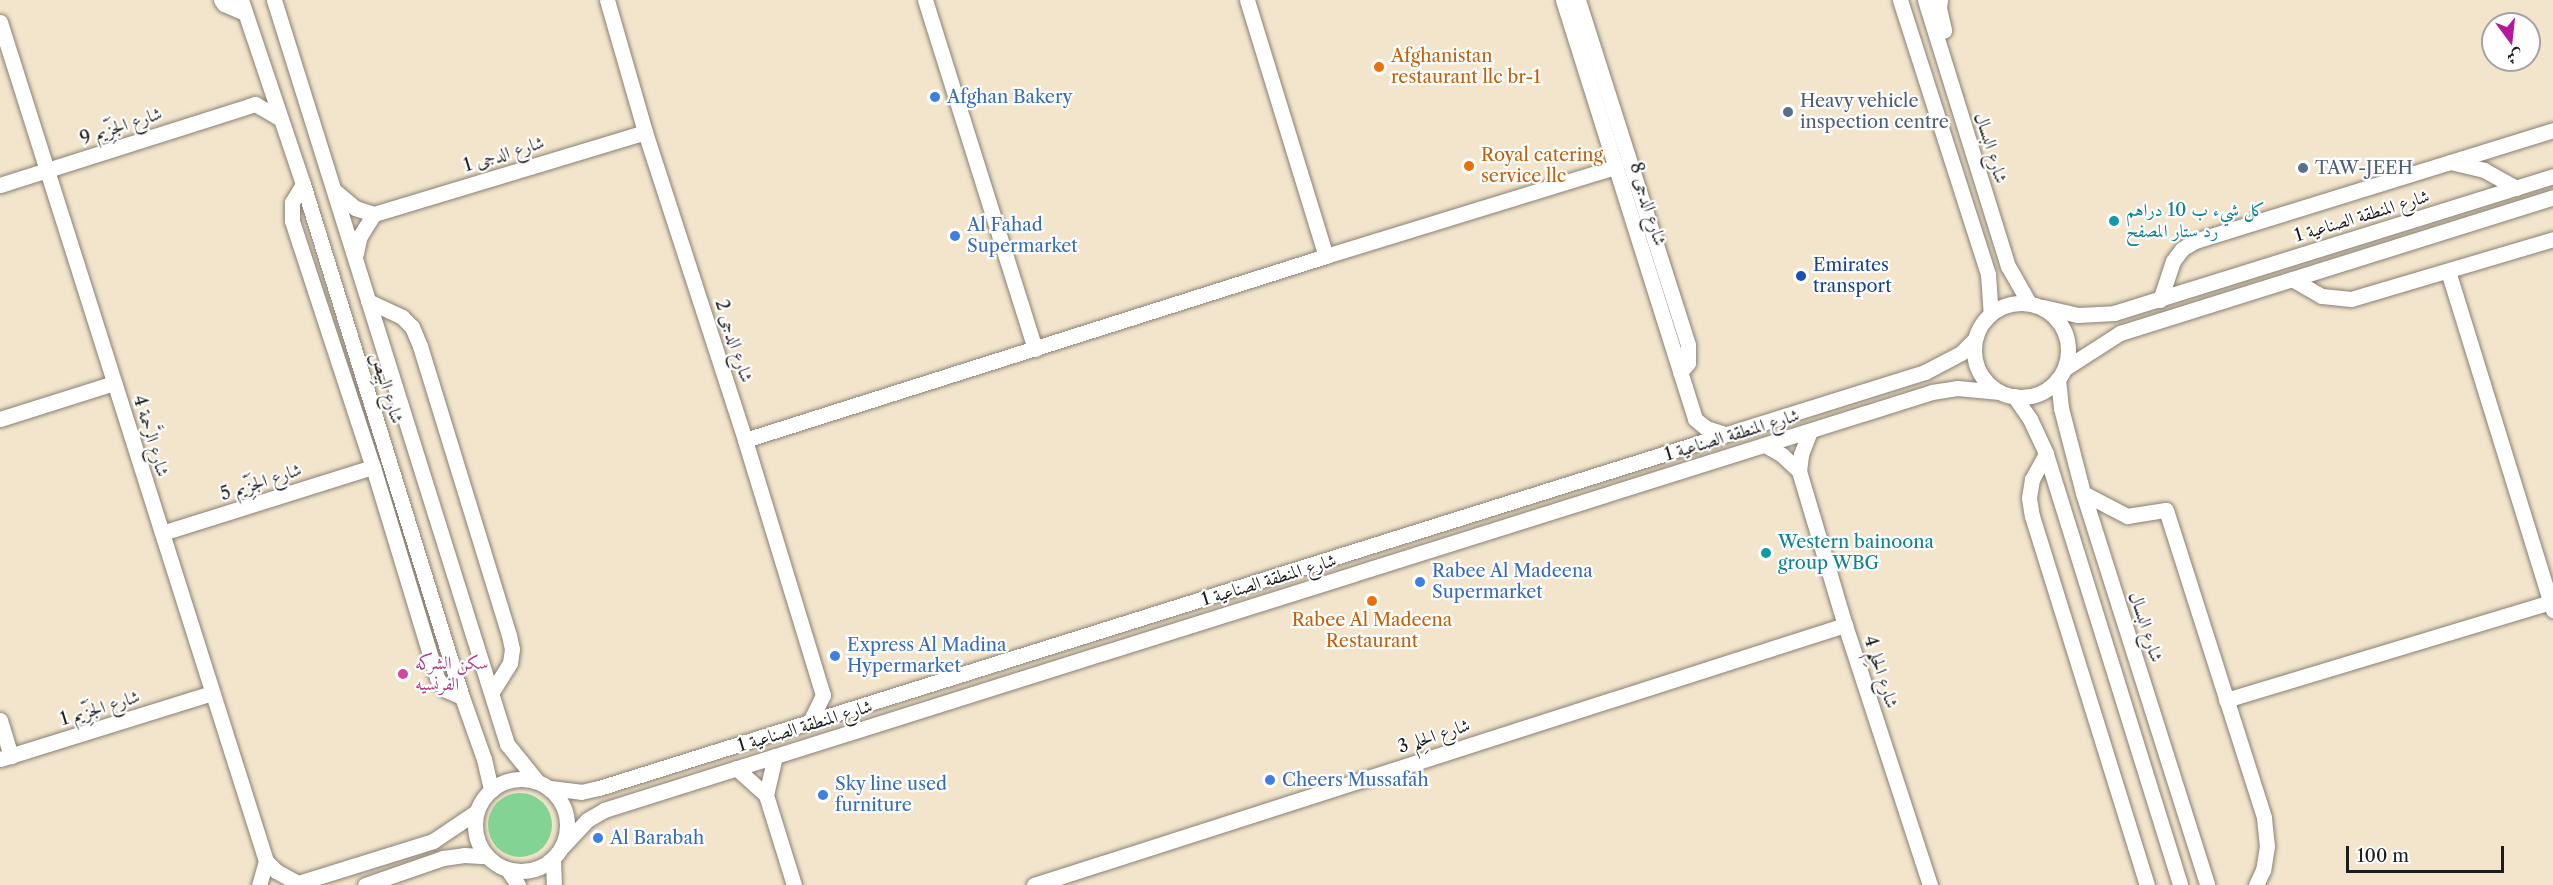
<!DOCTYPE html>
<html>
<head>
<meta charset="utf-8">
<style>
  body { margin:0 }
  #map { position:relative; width:2553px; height:885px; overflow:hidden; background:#f3e5cc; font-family:"Libre Caslon Text",Amiri,serif }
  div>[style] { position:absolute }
  .green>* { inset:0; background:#83d394 }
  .round { border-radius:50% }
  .roads { filter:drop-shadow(0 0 2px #888074) drop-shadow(0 0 2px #888074) }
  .minor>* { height:15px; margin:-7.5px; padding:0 7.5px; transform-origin:7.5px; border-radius:7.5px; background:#fff }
  .minor>.ring { margin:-7.5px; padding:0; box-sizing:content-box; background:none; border:15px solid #fff; border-radius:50% }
  .dots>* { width:16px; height:16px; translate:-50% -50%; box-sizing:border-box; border:3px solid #fff; border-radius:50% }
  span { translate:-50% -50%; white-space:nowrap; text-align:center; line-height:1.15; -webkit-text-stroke:4.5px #fff; paint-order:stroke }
  .food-label { font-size:18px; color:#c56008 }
  .left { translate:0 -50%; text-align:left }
  .shop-label { font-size:18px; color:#366cbe }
  .service-label { font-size:18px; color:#4e5e75 }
  .street-label { font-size:18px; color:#1c1c1c }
  .culture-label { font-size:18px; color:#0d838f }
  .transit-label { font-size:18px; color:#164399 }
  .hotel-label { font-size:18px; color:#b23c85 }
  .north { position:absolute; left:2481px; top:12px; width:60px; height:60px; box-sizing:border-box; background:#fff; border:2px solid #a4a4a4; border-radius:50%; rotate:165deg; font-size:16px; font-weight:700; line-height:24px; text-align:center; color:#1c1c1c }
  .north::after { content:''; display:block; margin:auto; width:21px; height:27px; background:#b5179e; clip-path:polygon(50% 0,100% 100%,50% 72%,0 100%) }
  .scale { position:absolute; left:2346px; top:846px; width:158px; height:27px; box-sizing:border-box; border:3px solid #1c1c1c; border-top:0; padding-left:8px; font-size:18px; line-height:21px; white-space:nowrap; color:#1c1c1c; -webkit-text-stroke:4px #fff; paint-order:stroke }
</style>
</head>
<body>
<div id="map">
  <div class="green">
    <i class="round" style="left:488px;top:793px;width:64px;height:64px"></i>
  </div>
  <div class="roads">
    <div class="minor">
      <i style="left:221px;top:0;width:5px;rotate:53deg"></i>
      <i style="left:224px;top:4px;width:23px;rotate:23deg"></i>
      <i style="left:241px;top:0;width:194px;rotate:71.4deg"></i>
      <i style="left:303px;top:184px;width:537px;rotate:72.78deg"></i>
      <i style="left:462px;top:697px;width:66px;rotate:70.5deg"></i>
      <i style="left:484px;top:759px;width:32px;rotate:77deg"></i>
      <i style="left:274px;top:0;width:780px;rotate:72.61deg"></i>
      <i style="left:507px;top:744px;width:46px;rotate:51.1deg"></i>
      <i style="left:607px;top:0;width:137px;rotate:73.9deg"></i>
      <i style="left:645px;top:132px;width:324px;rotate:72deg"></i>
      <i style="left:745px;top:440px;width:267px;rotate:73deg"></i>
      <i style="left:823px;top:695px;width:30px;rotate:116deg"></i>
      <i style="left:925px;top:0;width:366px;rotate:72.5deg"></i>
      <i style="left:1247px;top:0;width:268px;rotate:72.9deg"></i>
      <i style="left:1563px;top:0;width:439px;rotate:72.5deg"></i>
      <i style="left:1695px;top:419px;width:14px;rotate:39deg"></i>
      <i style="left:1706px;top:428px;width:20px;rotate:18deg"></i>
      <i style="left:1578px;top:0;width:362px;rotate:72.3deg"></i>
      <i style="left:1688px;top:345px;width:18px;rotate:90deg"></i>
      <i style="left:1688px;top:363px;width:12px;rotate:132deg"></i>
      <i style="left:1900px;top:0;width:288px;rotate:72.2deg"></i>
      <i style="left:1988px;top:274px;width:39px;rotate:86deg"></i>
      <i style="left:1925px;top:0;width:279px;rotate:72.7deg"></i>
      <i style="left:2008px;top:266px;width:43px;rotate:60.4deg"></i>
      <i style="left:1940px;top:0;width:8px;rotate:97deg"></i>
      <i style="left:1939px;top:8px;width:23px;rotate:77deg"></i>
      <i style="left:0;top:22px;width:880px;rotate:72.41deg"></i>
      <i style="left:266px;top:861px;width:25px;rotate:106deg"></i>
      <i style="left:2450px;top:162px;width:35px;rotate:13deg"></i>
      <i style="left:2484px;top:170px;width:37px;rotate:29deg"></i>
      <i style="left:303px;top:184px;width:21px;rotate:121deg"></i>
      <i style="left:292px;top:202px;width:19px;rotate:90deg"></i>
      <i style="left:292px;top:221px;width:259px;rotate:71.8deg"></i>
      <i style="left:373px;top:467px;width:220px;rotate:73.1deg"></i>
      <i style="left:437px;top:678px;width:15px;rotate:53deg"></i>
      <i style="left:446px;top:690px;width:17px;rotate:24deg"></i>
      <i style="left:0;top:185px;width:268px;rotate:-17.6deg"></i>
      <i style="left:255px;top:104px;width:28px;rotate:30deg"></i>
      <i style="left:335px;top:191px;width:26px;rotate:40deg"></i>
      <i style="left:355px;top:208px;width:20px;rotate:18deg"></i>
      <i style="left:374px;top:214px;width:283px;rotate:-16.8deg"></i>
      <i style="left:355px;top:257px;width:22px;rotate:-77deg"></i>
      <i style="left:360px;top:236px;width:26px;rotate:-58deg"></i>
      <i style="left:2448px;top:271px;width:355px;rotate:72.8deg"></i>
      <i style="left:2292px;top:279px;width:34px;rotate:30deg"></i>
      <i style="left:2322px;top:296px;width:29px;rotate:6deg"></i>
      <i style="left:2351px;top:299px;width:211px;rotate:-16.5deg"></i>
      <i style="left:2160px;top:300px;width:41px;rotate:-71.6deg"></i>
      <i style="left:2173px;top:261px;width:15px;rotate:-53deg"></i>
      <i style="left:2182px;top:249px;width:15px;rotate:-32deg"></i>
      <i style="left:2195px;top:241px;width:375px;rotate:-17.2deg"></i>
      <i style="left:368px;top:301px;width:38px;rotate:25deg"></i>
      <i style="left:402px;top:317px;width:14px;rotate:45deg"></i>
      <i style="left:412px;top:327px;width:21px;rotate:67deg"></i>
      <i style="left:420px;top:346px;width:302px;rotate:72.9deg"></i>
      <i style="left:509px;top:635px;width:14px;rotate:78deg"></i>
      <i style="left:512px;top:649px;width:14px;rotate:98deg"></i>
      <i style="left:510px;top:663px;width:34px;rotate:122deg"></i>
      <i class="ring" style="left:1974px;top:303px;width:79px;height:79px"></i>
      <i style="left:2043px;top:307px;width:36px;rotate:13deg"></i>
      <i style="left:2078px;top:315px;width:36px;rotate:-3deg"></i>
      <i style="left:2114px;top:313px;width:460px;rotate:-17.3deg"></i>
      <i style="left:2064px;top:369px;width:67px;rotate:-32.7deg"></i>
      <i style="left:2120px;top:333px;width:454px;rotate:-17.4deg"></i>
      <i style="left:2058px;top:379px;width:29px;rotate:84deg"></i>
      <i style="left:2061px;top:408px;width:88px;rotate:75.5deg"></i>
      <i style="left:2083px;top:493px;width:411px;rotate:72.4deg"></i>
      <i style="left:2014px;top:396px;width:28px;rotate:55deg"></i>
      <i style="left:2030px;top:419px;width:38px;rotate:65deg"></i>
      <i style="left:2046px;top:454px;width:451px;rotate:72.7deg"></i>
      <i style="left:0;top:419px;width:120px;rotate:-17.5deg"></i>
      <i style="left:1810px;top:431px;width:26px;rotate:111deg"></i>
      <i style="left:1801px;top:455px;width:16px;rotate:97deg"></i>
      <i style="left:1799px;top:471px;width:161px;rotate:73.4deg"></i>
      <i style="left:1845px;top:625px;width:274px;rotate:71.9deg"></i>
      <i style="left:745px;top:440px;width:609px;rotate:-17.57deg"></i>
      <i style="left:1326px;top:256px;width:303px;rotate:-17.1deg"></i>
      <i style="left:1765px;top:445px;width:20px;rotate:30deg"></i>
      <i style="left:1782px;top:455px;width:23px;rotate:43deg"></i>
      <i style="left:2046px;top:454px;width:29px;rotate:119deg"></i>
      <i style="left:2032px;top:479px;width:19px;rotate:99deg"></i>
      <i style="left:2029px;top:498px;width:18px;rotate:81deg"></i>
      <i style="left:2032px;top:516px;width:387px;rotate:72.7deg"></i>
      <i style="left:2083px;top:493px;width:50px;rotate:27.6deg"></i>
      <i style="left:2127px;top:516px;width:39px;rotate:-9deg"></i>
      <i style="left:2166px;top:510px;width:323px;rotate:72.3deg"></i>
      <i style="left:2264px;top:818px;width:28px;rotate:84deg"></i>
      <i style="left:2267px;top:846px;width:24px;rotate:99deg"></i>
      <i style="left:2263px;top:870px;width:17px;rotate:115deg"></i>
      <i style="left:162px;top:533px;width:221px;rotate:-17.4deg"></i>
      <i style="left:2226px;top:700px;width:339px;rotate:-16.8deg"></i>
      <i style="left:0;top:720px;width:38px;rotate:73deg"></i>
      <i style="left:775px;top:756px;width:40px;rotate:103deg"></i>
      <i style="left:766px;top:795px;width:94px;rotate:72.7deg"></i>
      <i style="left:0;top:759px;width:222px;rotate:-17.3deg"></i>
      <i style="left:736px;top:768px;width:40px;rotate:42deg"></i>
      <i class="ring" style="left:475px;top:779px;width:77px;height:77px"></i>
      <i style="left:550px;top:788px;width:31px;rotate:7deg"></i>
      <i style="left:581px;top:792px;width:18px;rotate:-13deg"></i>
      <i style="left:599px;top:788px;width:1182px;rotate:-17.42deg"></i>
      <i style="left:1727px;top:434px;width:207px;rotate:-17.4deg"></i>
      <i style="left:1925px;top:372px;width:41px;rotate:-27.8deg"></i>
      <i style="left:1961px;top:353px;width:20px;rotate:-45deg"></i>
      <i style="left:563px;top:846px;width:35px;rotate:-47deg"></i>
      <i style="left:587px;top:820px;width:20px;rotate:-30deg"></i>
      <i style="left:604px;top:810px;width:1392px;rotate:-17.47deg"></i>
      <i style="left:1932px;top:392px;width:25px;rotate:-9deg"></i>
      <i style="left:1957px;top:388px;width:43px;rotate:5.3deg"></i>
      <i style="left:553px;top:859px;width:26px;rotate:88deg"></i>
      <i style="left:266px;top:861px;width:14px;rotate:45deg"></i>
      <i style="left:276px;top:871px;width:25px;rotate:29deg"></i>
      <i style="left:508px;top:870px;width:18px;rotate:56deg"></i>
      <i style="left:292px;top:885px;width:148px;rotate:-17.3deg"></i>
      <i style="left:433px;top:841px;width:52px;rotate:-34deg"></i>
      <i style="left:365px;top:885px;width:83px;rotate:-19.1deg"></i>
      <i style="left:443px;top:858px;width:21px;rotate:-8deg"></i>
      <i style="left:464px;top:855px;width:22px;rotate:3deg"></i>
      <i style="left:1034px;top:885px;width:852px;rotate:-17.78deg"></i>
    </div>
  </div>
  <div class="dots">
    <i style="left:1379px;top:67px;background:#e8710a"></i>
    <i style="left:935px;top:97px;background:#3f7fe0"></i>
    <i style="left:1788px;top:112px;background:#5c6f8a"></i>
    <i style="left:1469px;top:166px;background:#e8710a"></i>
    <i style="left:2303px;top:168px;background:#5c6f8a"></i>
    <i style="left:2114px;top:221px;background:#0f9aa8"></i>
    <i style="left:955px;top:236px;background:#3f7fe0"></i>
    <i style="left:1801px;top:276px;background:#1a4fb4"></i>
    <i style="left:1766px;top:553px;background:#0f9aa8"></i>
    <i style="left:1420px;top:582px;background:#3f7fe0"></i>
    <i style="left:1372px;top:601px;background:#e8710a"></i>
    <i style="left:835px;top:656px;background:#3f7fe0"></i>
    <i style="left:403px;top:674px;background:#d1479c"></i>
    <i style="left:1270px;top:780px;background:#3f7fe0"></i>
    <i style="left:823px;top:795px;background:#3f7fe0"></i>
    <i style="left:598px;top:838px;background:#3f7fe0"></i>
  </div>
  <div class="food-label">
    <span class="left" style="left:1391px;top:67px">Afghanistan<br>restaurant llc br-1</span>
    <span class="left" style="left:1481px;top:166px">Royal catering<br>service llc</span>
    <span style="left:1372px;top:631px">Rabee Al Madeena<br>Restaurant</span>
  </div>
  <div class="shop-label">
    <span class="left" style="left:947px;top:97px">Afghan Bakery</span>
    <span class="left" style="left:967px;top:236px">Al Fahad<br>Supermarket</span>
    <span class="left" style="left:1432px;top:582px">Rabee Al Madeena<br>Supermarket</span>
    <span class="left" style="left:847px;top:656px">Express Al Madina<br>Hypermarket</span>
    <span class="left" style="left:1282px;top:780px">Cheers Mussafah</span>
    <span class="left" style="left:835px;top:795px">Sky line used<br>furniture</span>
    <span class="left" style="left:610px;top:838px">Al Barabah</span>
  </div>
  <div class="service-label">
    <span class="left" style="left:1800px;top:112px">Heavy vehicle<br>inspection centre</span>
    <span class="left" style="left:2315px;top:168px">TAW-JEEH</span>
  </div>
  <div class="street-label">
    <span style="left:121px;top:126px;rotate:-18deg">شارع الجَزِّيم 9</span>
    <span style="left:1991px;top:148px;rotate:73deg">شارع البسال</span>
    <span style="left:504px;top:154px;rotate:-17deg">شارع الدجى 1</span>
    <span style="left:1648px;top:204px;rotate:73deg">شارع الدجى 8</span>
    <span style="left:2362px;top:216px;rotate:-17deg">شارع المنطقة الصناعية 1</span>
    <span style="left:734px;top:341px;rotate:72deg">شارع الدجى 2</span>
    <span style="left:387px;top:388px;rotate:73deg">شارع البِيص</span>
    <span style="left:1732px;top:435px;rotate:-17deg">شارع المنطقة الصناعية 1</span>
    <span style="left:151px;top:436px;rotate:73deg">شارع الرَّحمة 4</span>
    <span style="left:261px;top:482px;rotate:-18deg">شارع الجَزِّيم 5</span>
    <span style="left:1269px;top:580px;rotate:-17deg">شارع المنطقة الصناعية 1</span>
    <span style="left:2146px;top:627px;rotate:72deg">شارع البسال</span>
    <span style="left:1881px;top:672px;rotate:72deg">شارع الحِلم 4</span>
    <span style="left:100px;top:708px;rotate:-17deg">شارع الجَزِّيم 1</span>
    <span style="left:805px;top:726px;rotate:-17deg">شارع المنطقة الصناعية 1</span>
    <span style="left:1434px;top:736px;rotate:-18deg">شارع الحِلم 3</span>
  </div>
  <div class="culture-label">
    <span class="left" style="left:2126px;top:221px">كل شيء ب 10 دراهم<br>رد ستار المصفح</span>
    <span class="left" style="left:1778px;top:553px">Western bainoona<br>group WBG</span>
  </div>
  <div class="transit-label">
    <span class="left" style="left:1813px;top:276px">Emirates<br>transport</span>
  </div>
  <div class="hotel-label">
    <span class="left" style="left:415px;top:674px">سكن الشركه<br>الفرنسيه</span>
  </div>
  <div class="north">ش</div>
  <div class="scale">100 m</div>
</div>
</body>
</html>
